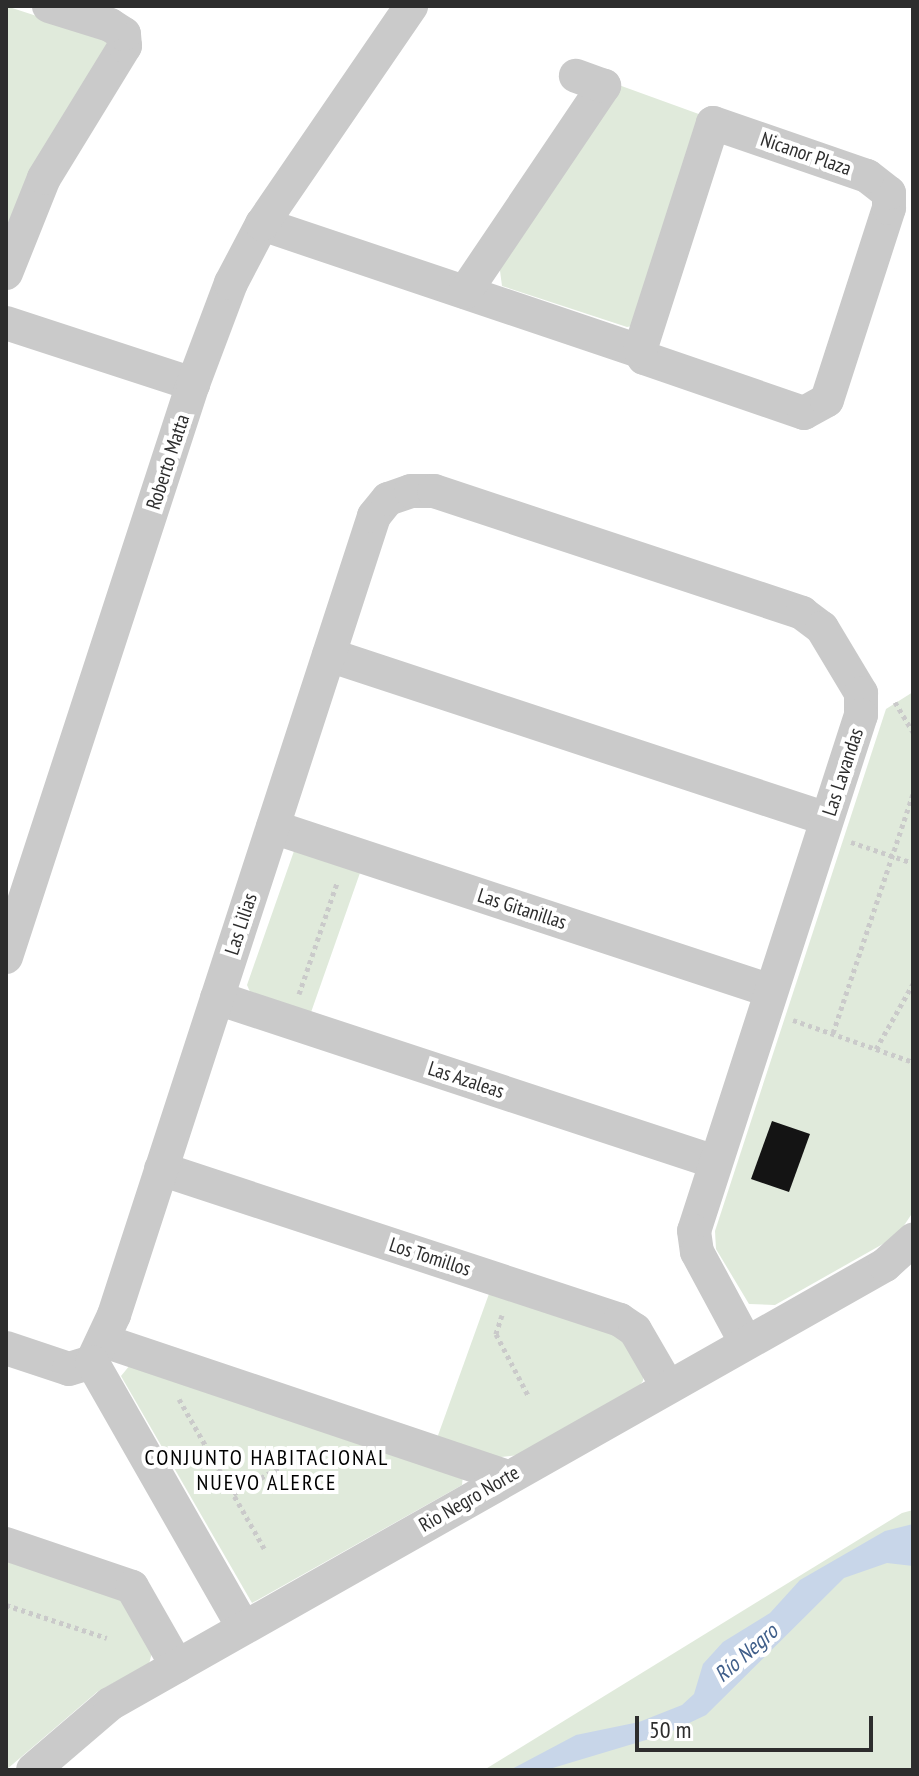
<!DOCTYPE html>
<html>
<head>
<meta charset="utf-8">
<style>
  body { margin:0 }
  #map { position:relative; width:919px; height:1776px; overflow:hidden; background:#fff; font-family:"PT Sans Narrow",sans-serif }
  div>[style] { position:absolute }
  .green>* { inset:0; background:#e0eadb }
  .water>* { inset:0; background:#c8d6e9 }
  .building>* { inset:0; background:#141414 }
  .path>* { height:5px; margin-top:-2.5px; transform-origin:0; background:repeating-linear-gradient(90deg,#cacaca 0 4px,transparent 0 8px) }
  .minor>* { height:34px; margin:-17px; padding:0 17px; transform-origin:17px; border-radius:17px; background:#cacaca }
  span { translate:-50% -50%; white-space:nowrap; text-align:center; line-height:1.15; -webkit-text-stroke:8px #fff; paint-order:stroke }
  .street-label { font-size:20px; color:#2d2d2d }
  .neighbourhood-label { font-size:22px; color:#000; letter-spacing:2px }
  .water-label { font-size:22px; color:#405f8a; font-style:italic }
  .frame { position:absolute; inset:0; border:8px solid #2d2d2d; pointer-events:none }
  .scale { position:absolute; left:635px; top:1716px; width:238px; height:36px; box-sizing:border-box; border:4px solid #2d2d2d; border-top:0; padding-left:10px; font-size:24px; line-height:28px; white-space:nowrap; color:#2d2d2d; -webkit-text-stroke:6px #fff; paint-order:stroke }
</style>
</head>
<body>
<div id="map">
  <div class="green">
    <i style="clip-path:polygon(6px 6px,110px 40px,6px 250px)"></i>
    <i style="clip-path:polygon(616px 84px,707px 117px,637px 325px,627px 327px,502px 286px,499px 263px)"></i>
    <i style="clip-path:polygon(913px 692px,913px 1212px,897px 1236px,775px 1305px,749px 1304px,716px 1249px,715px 1231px,886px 709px)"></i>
    <i style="clip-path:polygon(294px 851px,361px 870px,309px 1018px,251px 994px,247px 985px)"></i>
    <i style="clip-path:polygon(490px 1291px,621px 1336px,645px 1367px,643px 1381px,636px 1390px,519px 1455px,483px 1459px,436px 1441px)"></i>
    <i style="clip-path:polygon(135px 1359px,463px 1475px,462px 1485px,252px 1603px,121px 1376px)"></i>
    <i style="clip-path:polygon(913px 1510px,913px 1770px,484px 1770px,902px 1513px)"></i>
    <i style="clip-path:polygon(6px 1556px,132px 1598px,155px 1641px,149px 1664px,97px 1692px,6px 1770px)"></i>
  </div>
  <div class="water">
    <i style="clip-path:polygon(913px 1524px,913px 1566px,887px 1563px,844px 1578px,706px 1715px,666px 1734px,546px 1770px,510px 1770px,576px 1735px,639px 1722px,682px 1705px,694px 1694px,703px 1664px,723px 1642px,770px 1613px,800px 1580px,885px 1531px)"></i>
  </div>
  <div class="building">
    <i style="clip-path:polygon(772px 1121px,810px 1134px,789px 1192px,751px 1179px)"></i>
  </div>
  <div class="path">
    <i style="left:895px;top:702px;width:35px;rotate:59deg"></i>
    <i style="left:851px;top:842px;width:65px;rotate:18.7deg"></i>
    <i style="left:299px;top:994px;width:117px;rotate:-71.1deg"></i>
    <i style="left:793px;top:1020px;width:127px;rotate:19.3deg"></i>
    <i style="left:833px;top:1033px;width:252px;rotate:-71.5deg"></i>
    <i style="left:876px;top:1049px;width:75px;rotate:-60.4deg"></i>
    <i style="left:502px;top:1315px;width:20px;rotate:108deg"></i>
    <i style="left:496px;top:1334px;width:71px;rotate:62.4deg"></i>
    <i style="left:179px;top:1399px;width:172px;rotate:60.3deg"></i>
    <i style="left:233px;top:1494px;width:95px;rotate:-29.8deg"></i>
    <i style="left:6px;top:1605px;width:106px;rotate:18.1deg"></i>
  </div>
  <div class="minor">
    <i style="left:262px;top:224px;width:399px;rotate:18.6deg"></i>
    <i style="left:640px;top:351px;width:8px;rotate:60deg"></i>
    <i style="left:644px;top:358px;width:169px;rotate:19deg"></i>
    <i style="left:804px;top:413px;width:26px;rotate:-29deg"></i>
    <i style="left:827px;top:400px;width:202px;rotate:-72.1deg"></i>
    <i style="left:889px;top:208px;width:15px;rotate:-90deg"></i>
    <i style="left:889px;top:193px;width:28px;rotate:-142deg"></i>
    <i style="left:867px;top:176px;width:163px;rotate:-161deg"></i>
    <i style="left:713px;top:123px;width:239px;rotate:107.8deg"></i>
    <i style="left:6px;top:273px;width:102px;rotate:-68.2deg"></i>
    <i style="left:44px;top:178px;width:155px;rotate:-58.5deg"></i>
    <i style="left:125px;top:46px;width:12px;rotate:-95deg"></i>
    <i style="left:124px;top:34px;width:17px;rotate:-147deg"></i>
    <i style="left:110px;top:25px;width:64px;rotate:-162.7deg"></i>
    <i style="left:465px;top:292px;width:249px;rotate:-56deg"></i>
    <i style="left:604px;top:86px;width:30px;rotate:-160deg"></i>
    <i style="left:6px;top:323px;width:197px;rotate:18.1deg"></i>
    <i style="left:329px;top:655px;width:524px;rotate:18.23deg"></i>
    <i style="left:273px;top:827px;width:524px;rotate:18.23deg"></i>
    <i style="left:6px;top:957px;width:603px;rotate:-71.93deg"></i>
    <i style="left:193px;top:384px;width:108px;rotate:-69.4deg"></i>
    <i style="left:231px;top:283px;width:67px;rotate:-62.3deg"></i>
    <i style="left:262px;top:224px;width:264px;rotate:-55.6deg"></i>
    <i style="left:217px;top:998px;width:524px;rotate:18.23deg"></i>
    <i style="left:161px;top:1169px;width:483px;rotate:18.2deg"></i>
    <i style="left:620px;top:1320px;width:18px;rotate:34deg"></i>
    <i style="left:635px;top:1330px;width:66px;rotate:59.9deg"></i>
    <i style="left:104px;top:1341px;width:426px;rotate:18.6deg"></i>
    <i style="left:6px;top:1348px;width:66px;rotate:18.4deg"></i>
    <i style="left:69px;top:1369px;width:24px;rotate:-17deg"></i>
    <i style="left:92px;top:1362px;width:52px;rotate:-64.9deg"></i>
    <i style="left:114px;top:1315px;width:840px;rotate:-71.97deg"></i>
    <i style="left:374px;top:516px;width:22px;rotate:-51deg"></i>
    <i style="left:388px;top:499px;width:24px;rotate:-19deg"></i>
    <i style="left:411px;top:491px;width:23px"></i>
    <i style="left:434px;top:491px;width:388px;rotate:18.3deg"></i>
    <i style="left:802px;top:613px;width:25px;rotate:37deg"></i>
    <i style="left:822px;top:628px;width:76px;rotate:59deg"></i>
    <i style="left:861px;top:693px;width:22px;rotate:90deg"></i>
    <i style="left:861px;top:715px;width:542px;rotate:107.93deg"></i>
    <i style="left:694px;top:1231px;width:21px;rotate:82deg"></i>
    <i style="left:697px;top:1252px;width:103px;rotate:61.7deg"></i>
    <i style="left:92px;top:1362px;width:306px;rotate:60.3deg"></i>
    <i style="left:6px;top:1544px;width:133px;rotate:18.8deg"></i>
    <i style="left:132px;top:1587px;width:91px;rotate:60.3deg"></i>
    <i style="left:33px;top:1770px;width:101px;rotate:-40.6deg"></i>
    <i style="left:110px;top:1704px;width:891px;rotate:-29.53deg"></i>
    <i style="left:885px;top:1265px;width:38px;rotate:-42deg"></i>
  </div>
  <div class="street-label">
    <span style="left:806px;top:154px;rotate:19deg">Nicanor Plaza</span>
    <span style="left:168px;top:462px;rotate:-72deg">Roberto Matta</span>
    <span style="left:843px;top:772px;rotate:-72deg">Las Lavandas</span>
    <span style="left:522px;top:909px;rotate:18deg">Las Gitanillas</span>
    <span style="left:241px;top:924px;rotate:-72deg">Las Lilias</span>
    <span style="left:466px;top:1080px;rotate:18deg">Las Azaleas</span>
    <span style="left:430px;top:1257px;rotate:18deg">Los Tomillos</span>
    <span style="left:469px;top:1499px;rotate:-30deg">Rio Negro Norte</span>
  </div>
  <div class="neighbourhood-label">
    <span style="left:267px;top:1470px">CONJUNTO HABITACIONAL<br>NUEVO ALERCE</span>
  </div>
  <div class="water-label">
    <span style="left:746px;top:1653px;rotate:-41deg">Río Negro</span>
  </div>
  <div class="frame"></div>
  <div class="scale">50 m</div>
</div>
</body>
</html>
